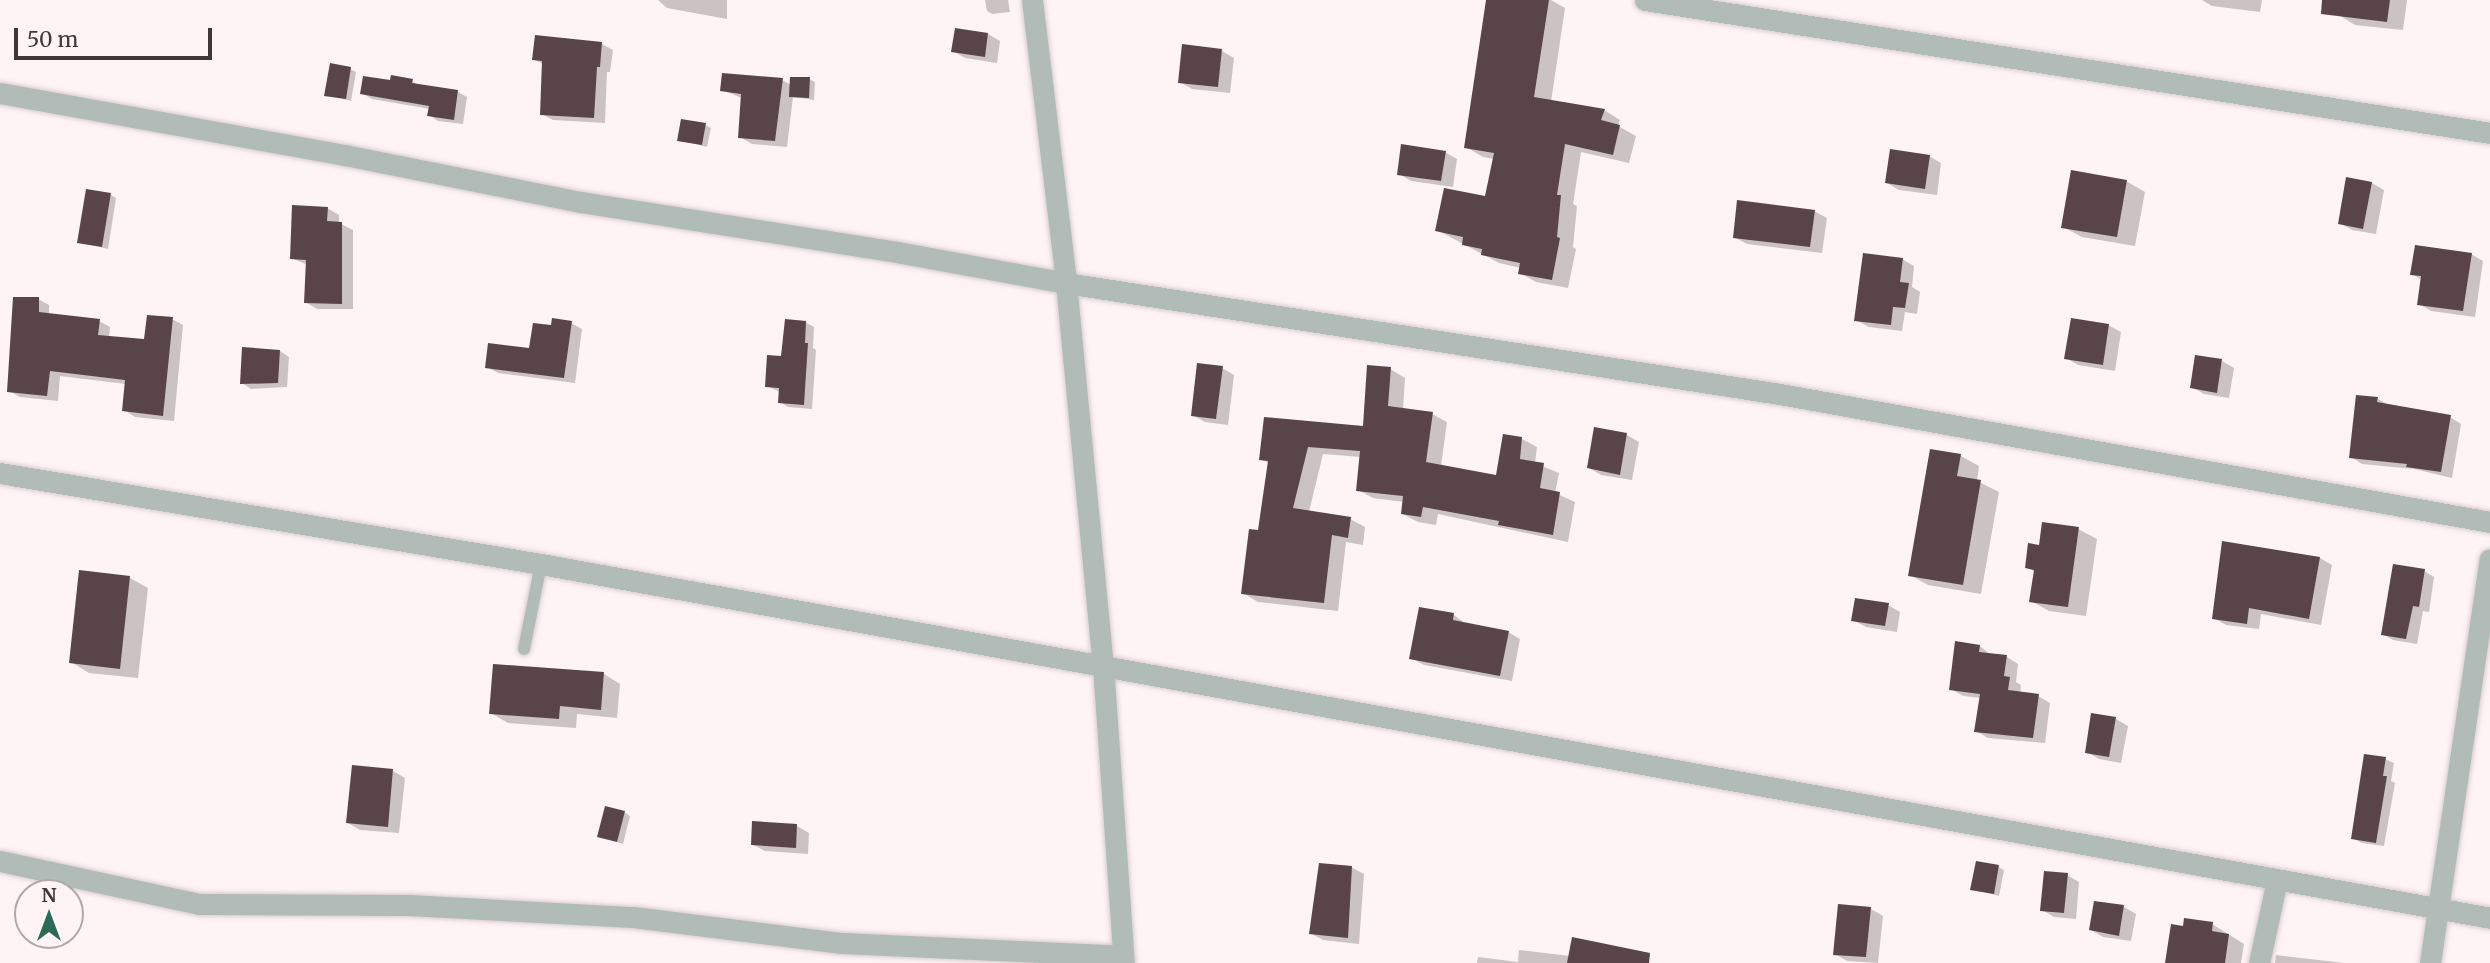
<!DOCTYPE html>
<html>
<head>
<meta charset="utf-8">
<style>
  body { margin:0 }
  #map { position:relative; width:2490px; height:963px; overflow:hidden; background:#fef3f5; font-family:Merriweather,serif }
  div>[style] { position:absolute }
  .shadow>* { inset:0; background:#0003 }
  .building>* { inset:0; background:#594549 }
  .roads { filter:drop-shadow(0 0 2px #d8cdcf) drop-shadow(0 0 2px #d8cdcf) }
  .service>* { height:12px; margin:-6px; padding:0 6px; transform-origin:6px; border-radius:6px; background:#b1bbb7 }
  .minor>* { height:21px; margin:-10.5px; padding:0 10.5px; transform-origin:10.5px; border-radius:10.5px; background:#b1bbb7 }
  .tertiary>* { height:21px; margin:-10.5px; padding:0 10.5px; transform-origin:10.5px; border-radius:10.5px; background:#b1bbb7 }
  span { translate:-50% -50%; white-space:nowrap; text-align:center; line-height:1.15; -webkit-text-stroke:7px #fef3f5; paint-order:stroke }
  .north { position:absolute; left:14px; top:879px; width:70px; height:70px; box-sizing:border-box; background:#fef3f5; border:2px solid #b2a8aa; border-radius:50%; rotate:0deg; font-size:19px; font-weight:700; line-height:28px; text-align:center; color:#413739 }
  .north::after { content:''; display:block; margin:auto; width:24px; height:32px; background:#2c6a57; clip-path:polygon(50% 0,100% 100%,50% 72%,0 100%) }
  .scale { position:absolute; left:14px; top:28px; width:198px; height:32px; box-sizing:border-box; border:4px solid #413739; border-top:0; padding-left:9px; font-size:21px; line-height:24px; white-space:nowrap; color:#413739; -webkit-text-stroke:5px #fef3f5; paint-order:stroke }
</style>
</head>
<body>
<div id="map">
  <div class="shadow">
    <i style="clip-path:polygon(658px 0,727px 0,727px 19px,667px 8px)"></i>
    <i style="clip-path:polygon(985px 0,1008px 0,1010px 12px,992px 14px,987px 11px)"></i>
    <i style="clip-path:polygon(1488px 0,1551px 0,1565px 8px,1551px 102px,1604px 110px,1620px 120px,1618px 126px,1636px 136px,1629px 163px,1581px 152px,1573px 204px,1577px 206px,1573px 247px,1576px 249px,1568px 288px,1536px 282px,1520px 273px,1521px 268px,1499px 263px,1437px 230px,1486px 198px,1494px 159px,1483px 157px,1466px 147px)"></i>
    <i style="clip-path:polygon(2202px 0,2262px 0,2260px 12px,2212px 6px)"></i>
    <i style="clip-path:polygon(2340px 0,2407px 0,2403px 30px,2355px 25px,2339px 15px)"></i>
    <i style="clip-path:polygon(988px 34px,1000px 41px,997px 63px,965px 58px,953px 51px)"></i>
    <i style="clip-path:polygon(602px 44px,613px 50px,610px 72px,607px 72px,605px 123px,553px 120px,542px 114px,544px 65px,534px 59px)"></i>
    <i style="clip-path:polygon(1222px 51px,1234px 58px,1230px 93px,1192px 89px,1180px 82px)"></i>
    <i style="clip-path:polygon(350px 69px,356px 72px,351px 101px,326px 95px)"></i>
    <i style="clip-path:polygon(809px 79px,815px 82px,814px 100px,793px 97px,787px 147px,752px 144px,740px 137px,742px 98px,722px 90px,782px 80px,791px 85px)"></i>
    <i style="clip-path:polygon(412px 81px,422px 87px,458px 92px,467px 97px,463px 124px,438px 121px,429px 115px,430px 109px,372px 99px,362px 93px,391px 82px)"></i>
    <i style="clip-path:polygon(705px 125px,711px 128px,707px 147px,679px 140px)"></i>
    <i style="clip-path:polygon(1445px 152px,1457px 159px,1453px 187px,1411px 181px,1399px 174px)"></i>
    <i style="clip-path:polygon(1929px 156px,1941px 163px,1937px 195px,1899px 190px,1887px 183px)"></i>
    <i style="clip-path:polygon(2348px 179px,2372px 183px,2384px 190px,2376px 234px,2352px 230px,2340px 223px)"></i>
    <i style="clip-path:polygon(2126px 181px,2145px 192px,2135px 246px,2082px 237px,2063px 227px)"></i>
    <i style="clip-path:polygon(111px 195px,116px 198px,108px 249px,79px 242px)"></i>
    <i style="clip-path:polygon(327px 208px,339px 215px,339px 223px,353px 230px,353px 309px,317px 309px,305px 302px,308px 265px,291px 258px)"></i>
    <i style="clip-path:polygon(1814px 211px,1827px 218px,1822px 253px,1747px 244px,1734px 237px)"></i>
    <i style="clip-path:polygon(2471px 254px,2483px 261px,2475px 317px,2431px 311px,2419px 304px,2422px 280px,2412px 274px)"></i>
    <i style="clip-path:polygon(1902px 259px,1914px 266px,1912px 287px,1920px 292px,1917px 314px,1905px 312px,1902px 331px,1869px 327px,1856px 320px)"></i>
    <i style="clip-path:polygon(38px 299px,49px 305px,49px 315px,99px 321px,110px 327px,109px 338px,146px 341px,172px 319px,183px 325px,174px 421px,135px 417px,124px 410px,126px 384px,60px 376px,58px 401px,20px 397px,9px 391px)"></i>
    <i style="clip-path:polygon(805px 322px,814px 327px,813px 348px,816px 350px,812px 409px,788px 407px,780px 402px,780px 392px,767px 386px)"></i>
    <i style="clip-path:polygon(571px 323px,582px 329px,575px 383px,498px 373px,487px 367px,531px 349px,552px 327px)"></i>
    <i style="clip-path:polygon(2108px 325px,2121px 332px,2115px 371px,2078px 365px,2066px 358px)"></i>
    <i style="clip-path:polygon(280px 351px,289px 357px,287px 387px,251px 389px,242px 383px)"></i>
    <i style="clip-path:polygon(2222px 361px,2234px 368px,2229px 398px,2204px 394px,2192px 387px)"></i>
    <i style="clip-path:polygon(1222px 368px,1234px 375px,1228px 425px,1205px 422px,1192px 415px)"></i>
    <i style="clip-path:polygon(1390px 369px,1405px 378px,1403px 410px,1432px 414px,1447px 422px,1441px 466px,1498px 477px,1522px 439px,1537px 447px,1535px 463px,1559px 473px,1555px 493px,1575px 502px,1568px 542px,1438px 514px,1436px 525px,1418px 522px,1403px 514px,1404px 502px,1373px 498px,1358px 490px,1361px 457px,1323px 454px,1309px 512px,1350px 519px,1365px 527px,1363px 545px,1346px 542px,1338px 611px,1258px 602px,1243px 593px,1259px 532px,1270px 464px,1261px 459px,1364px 428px)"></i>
    <i style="clip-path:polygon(2378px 399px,2389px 405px,2450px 417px,2461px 424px,2452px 478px,2414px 469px,2362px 464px,2351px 457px)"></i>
    <i style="clip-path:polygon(1596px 429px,1627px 435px,1639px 442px,1632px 480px,1601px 475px,1589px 468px)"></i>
    <i style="clip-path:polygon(1931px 451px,1961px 456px,1979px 466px,1977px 481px,1999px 492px,1981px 594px,1928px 585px,1910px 575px)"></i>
    <i style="clip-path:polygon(2078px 529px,2097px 539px,2086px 616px,2049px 611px,2031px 601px,2035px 572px,2027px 567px,2041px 547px)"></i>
    <i style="clip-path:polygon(2320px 558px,2332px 565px,2321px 625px,2261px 614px,2259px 629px,2226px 625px,2214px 618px)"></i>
    <i style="clip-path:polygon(2424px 571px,2434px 577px,2429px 612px,2423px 611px,2417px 644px,2393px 640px,2383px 634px)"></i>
    <i style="clip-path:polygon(81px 572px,130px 578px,148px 588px,138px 678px,89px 673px,71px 662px)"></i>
    <i style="clip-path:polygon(1888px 605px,1900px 612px,1897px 632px,1866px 627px,1853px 620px)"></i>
    <i style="clip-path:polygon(1421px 609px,1454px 615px,1466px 624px,1508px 632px,1520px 639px,1512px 681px,1424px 665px,1411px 658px)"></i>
    <i style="clip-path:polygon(1980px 646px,1991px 655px,2007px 657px,2018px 664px,2016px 682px,2021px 685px,2020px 694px,2038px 696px,2050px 703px,2045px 743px,1988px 738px,1976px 731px,1981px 698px,1963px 696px,1951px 689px)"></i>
    <i style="clip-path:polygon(604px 674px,620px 684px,617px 718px,577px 714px,576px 728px,508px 723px,491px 713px)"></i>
    <i style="clip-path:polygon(2116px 719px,2128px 726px,2121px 763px,2099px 759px,2087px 752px)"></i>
    <i style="clip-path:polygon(2385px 759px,2394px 763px,2391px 781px,2395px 783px,2384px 846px,2362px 843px,2353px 838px)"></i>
    <i style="clip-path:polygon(393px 771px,405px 778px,399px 833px,360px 830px,348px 823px)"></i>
    <i style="clip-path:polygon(624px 812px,630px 816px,623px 844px,599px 836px)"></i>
    <i style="clip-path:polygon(797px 826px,809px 833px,808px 854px,765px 851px,752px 844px)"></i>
    <i style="clip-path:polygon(1351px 867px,1364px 874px,1359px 944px,1323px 940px,1310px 933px)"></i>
    <i style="clip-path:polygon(1998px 867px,2004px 870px,1999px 896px,1972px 889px)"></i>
    <i style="clip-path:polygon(2067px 875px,2079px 882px,2076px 919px,2054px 917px,2042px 910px)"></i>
    <i style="clip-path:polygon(2096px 903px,2124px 907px,2136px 914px,2131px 941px,2103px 937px,2091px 930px)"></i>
    <i style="clip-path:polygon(1871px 909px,1883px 916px,1878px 963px,1847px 961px,1835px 954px)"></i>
    <i style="clip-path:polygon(2212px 924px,2244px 944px,2241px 963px,2167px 963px,2184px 928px)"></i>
    <i style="clip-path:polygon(1519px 950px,1570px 956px,1630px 963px,1477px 963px,1478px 957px,1518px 962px)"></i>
    <i style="clip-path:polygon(2276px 955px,2344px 963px,2275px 963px)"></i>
  </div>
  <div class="building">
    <i style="clip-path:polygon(1486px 0,1549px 0,1534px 97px,1605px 109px,1601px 120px,1620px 125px,1613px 155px,1565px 144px,1557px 195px,1561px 195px,1557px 237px,1560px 238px,1552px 280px,1518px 274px,1520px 263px,1481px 255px,1482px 249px,1462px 245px,1463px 237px,1435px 231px,1444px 188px,1485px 196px,1494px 153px,1464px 148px)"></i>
    <i style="clip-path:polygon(2322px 0,2390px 0,2387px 22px,2321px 14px)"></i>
    <i style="clip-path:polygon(955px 28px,988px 33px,985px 57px,951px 52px)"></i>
    <i style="clip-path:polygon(535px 35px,602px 42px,600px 67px,597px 67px,594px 118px,540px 115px,542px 61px,532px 60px)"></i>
    <i style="clip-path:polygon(1182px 44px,1222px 49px,1218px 87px,1178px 83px)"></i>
    <i style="clip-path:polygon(330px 63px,351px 67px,346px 99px,324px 96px)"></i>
    <i style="clip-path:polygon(722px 73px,783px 78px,775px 141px,738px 138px,741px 94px,720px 91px)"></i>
    <i style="clip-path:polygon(391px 75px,413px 79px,412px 83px,458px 90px,454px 120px,427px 116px,429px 106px,360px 94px,363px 76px,390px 80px)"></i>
    <i style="clip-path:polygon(790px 77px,810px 77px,809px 98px,789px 97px)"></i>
    <i style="clip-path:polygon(681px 119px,706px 123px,702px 145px,677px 141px)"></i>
    <i style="clip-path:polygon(1401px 144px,1446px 151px,1441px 181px,1397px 175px)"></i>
    <i style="clip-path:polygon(1890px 149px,1930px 155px,1925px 189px,1885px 183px)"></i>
    <i style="clip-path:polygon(2071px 170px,2127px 180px,2117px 237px,2061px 228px)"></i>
    <i style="clip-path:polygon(2346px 177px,2372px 182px,2363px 229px,2338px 224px)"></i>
    <i style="clip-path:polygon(86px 189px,111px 193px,102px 247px,77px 243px)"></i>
    <i style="clip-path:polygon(1737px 200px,1815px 210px,1810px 247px,1733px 238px)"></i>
    <i style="clip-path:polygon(292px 205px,328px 207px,327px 221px,342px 222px,342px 304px,304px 303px,306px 260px,290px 259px)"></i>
    <i style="clip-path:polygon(2415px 245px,2472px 253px,2463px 311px,2417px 305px,2421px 276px,2410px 275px)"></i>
    <i style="clip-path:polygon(1863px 253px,1903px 258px,1900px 282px,1909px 283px,1905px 308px,1893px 307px,1891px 325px,1854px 321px)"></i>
    <i style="clip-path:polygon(13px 297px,39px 297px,39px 312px,100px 319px,98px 335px,144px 339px,147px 315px,173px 317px,163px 416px,122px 411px,125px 380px,50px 371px,47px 396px,7px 392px)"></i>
    <i style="clip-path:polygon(552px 318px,572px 321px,564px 378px,485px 368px,488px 343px,529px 348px,533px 323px,551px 325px)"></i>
    <i style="clip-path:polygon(2071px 318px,2109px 324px,2103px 365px,2064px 359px)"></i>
    <i style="clip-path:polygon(785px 319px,806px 321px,805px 343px,808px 343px,804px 405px,778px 403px,779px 388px,765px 387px,767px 355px,781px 356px)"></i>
    <i style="clip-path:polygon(242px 347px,280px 350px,278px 383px,240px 384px)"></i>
    <i style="clip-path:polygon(2195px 355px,2222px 359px,2217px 393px,2190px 388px)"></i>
    <i style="clip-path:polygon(1197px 363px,1223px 366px,1216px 419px,1191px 416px)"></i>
    <i style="clip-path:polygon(1367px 365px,1391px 367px,1388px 406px,1433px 412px,1426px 462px,1496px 475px,1503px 434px,1522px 437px,1520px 459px,1544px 463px,1540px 488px,1560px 492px,1553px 535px,1498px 525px,1499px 521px,1423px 507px,1421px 517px,1401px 514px,1403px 496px,1356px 491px,1360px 451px,1308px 447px,1293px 508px,1351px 517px,1348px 538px,1332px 535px,1324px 603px,1241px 594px,1249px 529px,1258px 530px,1268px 461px,1259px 460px,1264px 417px,1363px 426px)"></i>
    <i style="clip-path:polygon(2356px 395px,2378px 397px,2377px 402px,2451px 415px,2441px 472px,2406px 467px,2407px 464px,2349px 458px)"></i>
    <i style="clip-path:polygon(1594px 427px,1627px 433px,1620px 475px,1587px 468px)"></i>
    <i style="clip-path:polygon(1930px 449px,1961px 454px,1957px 476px,1981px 480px,1963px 585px,1908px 576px)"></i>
    <i style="clip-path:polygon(2042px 522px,2079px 527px,2068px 607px,2029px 602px,2034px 570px,2025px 568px,2028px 543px,2039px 545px)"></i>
    <i style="clip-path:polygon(2222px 541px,2320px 557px,2309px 619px,2249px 608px,2247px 624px,2212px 619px)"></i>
    <i style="clip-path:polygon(2393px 564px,2425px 569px,2419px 607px,2413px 606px,2406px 639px,2381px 635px)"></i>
    <i style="clip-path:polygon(79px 570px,130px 576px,120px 669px,69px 663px)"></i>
    <i style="clip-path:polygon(1855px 598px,1889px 603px,1885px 626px,1851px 621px)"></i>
    <i style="clip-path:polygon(1419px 607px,1454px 613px,1453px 620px,1509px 631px,1500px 676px,1409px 659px)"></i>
    <i style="clip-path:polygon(1955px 641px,1980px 645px,1979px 652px,2007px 655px,2004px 676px,2010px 677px,2008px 690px,2039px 694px,2033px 738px,1974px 732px,1980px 694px,1949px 690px)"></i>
    <i style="clip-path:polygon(493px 664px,604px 672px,601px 710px,560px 706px,559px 719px,489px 714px)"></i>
    <i style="clip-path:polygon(2091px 713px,2116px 717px,2109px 757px,2085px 753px)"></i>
    <i style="clip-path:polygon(2364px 754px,2386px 757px,2383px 776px,2387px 776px,2376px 843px,2351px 839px)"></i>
    <i style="clip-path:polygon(352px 765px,393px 769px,388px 827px,346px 823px)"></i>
    <i style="clip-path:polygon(605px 806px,625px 811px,617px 842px,597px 837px)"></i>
    <i style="clip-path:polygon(752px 821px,797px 824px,796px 848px,751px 845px)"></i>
    <i style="clip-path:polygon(1976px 861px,1999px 865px,1994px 894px,1970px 890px)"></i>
    <i style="clip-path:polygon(1319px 863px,1352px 866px,1348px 938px,1309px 934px)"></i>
    <i style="clip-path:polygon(2044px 871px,2068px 873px,2064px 913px,2040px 911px)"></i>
    <i style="clip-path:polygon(2094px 901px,2124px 905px,2119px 936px,2089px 930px)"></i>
    <i style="clip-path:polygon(1838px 904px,1871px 907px,1866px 957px,1833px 955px)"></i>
    <i style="clip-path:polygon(2184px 918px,2213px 922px,2212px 931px,2229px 934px,2225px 963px,2165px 963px,2171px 924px,2183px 926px)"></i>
    <i style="clip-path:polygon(1572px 937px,1650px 953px,1649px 963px,1567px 963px)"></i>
  </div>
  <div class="roads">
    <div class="service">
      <i style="left:524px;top:649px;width:87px;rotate:-78.7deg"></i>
    </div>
    <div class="minor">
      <i style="left:1645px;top:0;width:855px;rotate:8.94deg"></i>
      <i style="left:0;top:93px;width:351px;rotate:10.2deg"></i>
      <i style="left:345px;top:155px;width:241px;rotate:11.3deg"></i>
      <i style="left:581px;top:202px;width:320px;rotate:9deg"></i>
      <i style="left:897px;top:252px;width:172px;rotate:10.4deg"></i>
      <i style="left:1066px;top:283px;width:723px;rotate:8.84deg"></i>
      <i style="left:1780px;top:394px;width:721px;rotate:10.22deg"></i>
      <i style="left:0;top:473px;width:549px;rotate:9.55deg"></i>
      <i style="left:541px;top:564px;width:1981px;rotate:10.29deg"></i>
      <i style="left:0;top:861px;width:204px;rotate:12.2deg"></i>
      <i style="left:199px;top:904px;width:210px;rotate:0.3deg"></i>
      <i style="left:409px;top:905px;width:224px;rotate:3.1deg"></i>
      <i style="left:633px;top:917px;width:211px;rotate:7.1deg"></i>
      <i style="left:842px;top:943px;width:281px;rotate:2.6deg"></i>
      <i style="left:2259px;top:963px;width:85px;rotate:-77.8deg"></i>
      <i style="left:2430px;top:963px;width:408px;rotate:-81.6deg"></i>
    </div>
    <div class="tertiary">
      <i style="left:1032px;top:0;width:285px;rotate:83.1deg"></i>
      <i style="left:1066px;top:283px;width:384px;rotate:84.5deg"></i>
      <i style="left:1103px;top:665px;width:299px;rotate:86deg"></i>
    </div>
  </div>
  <div class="north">N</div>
  <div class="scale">50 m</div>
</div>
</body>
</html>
